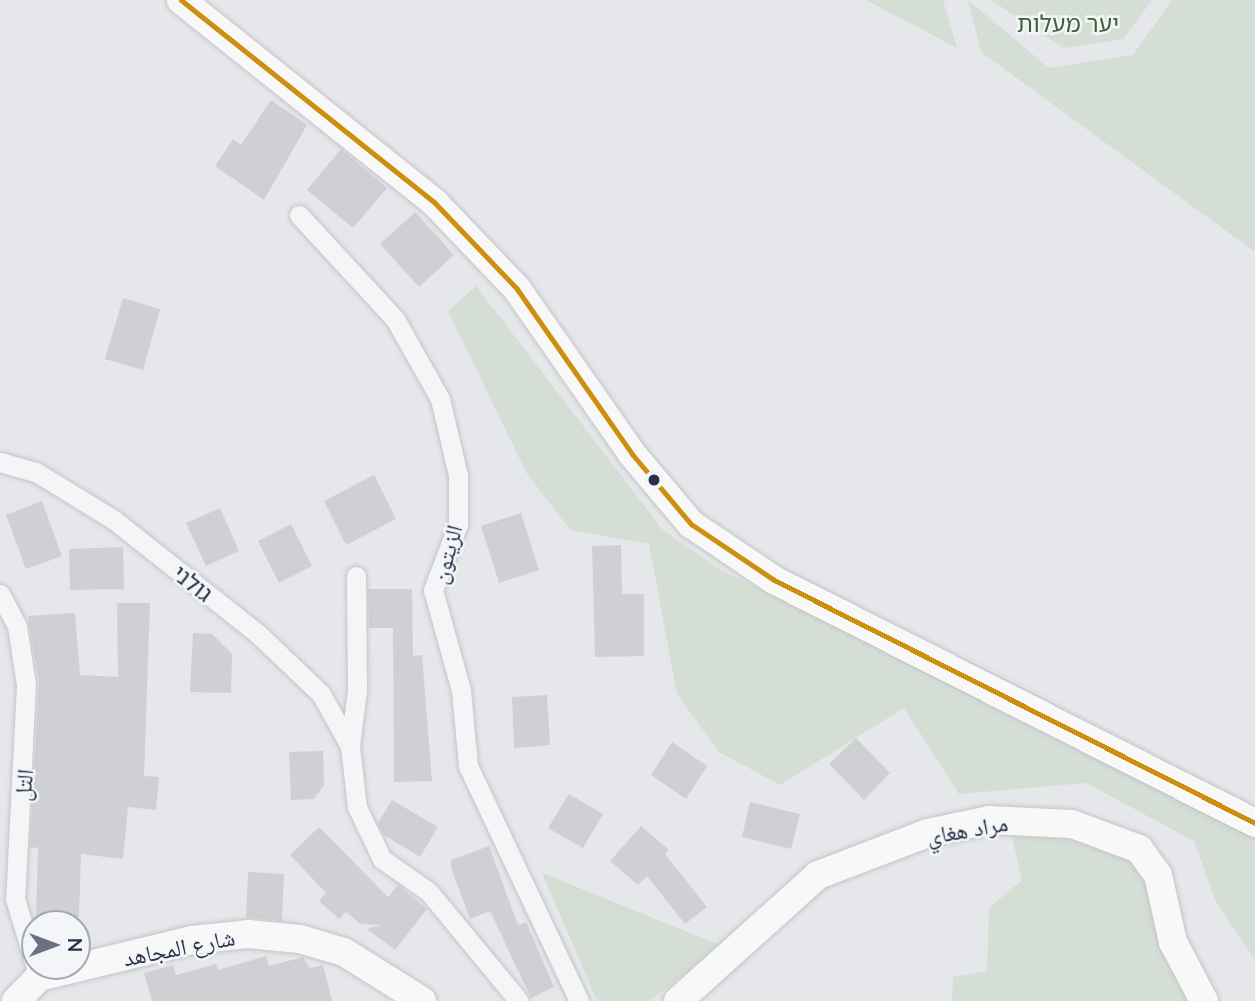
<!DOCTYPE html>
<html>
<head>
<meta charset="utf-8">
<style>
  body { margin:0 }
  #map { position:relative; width:1255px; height:1001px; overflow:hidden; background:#e5e7ea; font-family:Lato,"Noto Naskh Arabic","Noto Sans Hebrew",sans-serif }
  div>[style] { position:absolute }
  .green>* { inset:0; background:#d4ded5 }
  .building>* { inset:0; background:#cfd0d4 }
  .roads { filter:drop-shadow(0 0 2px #c3c5c8) drop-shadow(0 0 2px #c3c5c8) }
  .street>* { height:19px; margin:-9.5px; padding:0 9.5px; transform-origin:9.5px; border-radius:9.5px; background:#f4f5f7 }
  .secondary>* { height:28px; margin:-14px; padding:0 14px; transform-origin:14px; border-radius:14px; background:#f8f8f8 }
  .bus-1>* { height:5px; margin:-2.5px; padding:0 2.5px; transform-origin:2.5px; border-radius:2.5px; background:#ce8f0e }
  .dots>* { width:19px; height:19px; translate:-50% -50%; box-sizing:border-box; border:4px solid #f3f5f9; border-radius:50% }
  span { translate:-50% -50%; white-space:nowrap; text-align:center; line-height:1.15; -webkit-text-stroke:5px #f3f5f9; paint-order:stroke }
  .park-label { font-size:23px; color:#3a6434 }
  .street-label { font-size:23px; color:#283147 }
  .north { position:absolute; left:21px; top:910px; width:70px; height:70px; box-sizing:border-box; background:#f3f5f9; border:2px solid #a2a7b2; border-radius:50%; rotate:90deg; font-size:19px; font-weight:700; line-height:28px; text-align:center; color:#283147 }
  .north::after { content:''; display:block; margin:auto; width:24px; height:32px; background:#6a7180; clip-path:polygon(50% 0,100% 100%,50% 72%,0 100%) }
</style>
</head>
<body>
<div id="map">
  <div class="green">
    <i style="clip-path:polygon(866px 0,943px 0,957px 48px)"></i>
    <i style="clip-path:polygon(968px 0,1049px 68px,1133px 55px,1172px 0,1255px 0,1255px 252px,981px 52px)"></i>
    <i style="clip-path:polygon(991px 0,1152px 0,1123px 39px,1064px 48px)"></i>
    <i style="clip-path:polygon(476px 286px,663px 530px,719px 569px,1255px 833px,1255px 960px,1216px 902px,1194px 841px,1086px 783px,959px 794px,904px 708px,780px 785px,719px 752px,677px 694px,649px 544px,570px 530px,526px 472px,448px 311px)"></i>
    <i style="clip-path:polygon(1011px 833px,1067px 833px,1128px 847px,1183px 960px,1212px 1001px,952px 1001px,953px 977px,987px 971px,989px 908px,1022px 880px)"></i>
    <i style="clip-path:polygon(542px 873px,720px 945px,650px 1001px,597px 1001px)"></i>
  </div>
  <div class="building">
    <i style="clip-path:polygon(271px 100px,307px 125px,264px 200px,215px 166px,233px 139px,241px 145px)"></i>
    <i style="clip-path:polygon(341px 149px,387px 188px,353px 228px,307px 190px)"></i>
    <i style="clip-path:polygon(415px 212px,454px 255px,419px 287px,380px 244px)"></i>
    <i style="clip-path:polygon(123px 298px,160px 309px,143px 370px,105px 359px)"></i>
    <i style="clip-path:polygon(374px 475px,396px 519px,346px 545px,324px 501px)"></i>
    <i style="clip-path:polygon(42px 501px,62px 556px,26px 569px,6px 515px)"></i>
    <i style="clip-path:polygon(220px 508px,239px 551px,206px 566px,186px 523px)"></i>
    <i style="clip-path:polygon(521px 513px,539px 570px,499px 583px,481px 526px)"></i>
    <i style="clip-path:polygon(291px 524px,312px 566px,279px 583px,258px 541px)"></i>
    <i style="clip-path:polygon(621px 545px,622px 594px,644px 594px,644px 656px,595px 657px,592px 546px)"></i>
    <i style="clip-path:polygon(123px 547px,124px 589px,70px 590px,69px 549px)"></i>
    <i style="clip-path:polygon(368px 589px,412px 589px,413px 656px,422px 655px,432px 781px,394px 782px,393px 628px,369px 628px)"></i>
    <i style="clip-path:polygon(117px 603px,150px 603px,144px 776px,159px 777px,156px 810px,128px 807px,123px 859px,81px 854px,79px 917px,36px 916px,38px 848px,30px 847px,39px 683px,28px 616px,75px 613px,80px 675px,118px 677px)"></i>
    <i style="clip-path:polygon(193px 633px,212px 634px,232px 654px,231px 693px,190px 692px)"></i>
    <i style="clip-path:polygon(547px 695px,550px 745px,514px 748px,512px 697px)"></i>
    <i style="clip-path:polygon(856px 738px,890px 773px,864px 800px,829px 764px)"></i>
    <i style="clip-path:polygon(672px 742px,707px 766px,686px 799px,651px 775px)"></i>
    <i style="clip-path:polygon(323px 751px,324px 785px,314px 799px,291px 800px,289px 752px)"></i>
    <i style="clip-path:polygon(569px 794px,603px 814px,583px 848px,548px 828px)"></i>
    <i style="clip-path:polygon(392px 800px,438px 827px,420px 857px,384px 835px,378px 823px)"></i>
    <i style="clip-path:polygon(750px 802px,800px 814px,791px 849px,742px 837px)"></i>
    <i style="clip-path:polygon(641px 826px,669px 850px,665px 854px,707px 907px,685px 924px,647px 876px,638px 885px,610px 861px)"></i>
    <i style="clip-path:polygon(319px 827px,388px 897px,398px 885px,427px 909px,395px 950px,367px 929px,382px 925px,361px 924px,346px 912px,339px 919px,319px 901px,326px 893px,290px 855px)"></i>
    <i style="clip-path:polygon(489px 846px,518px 925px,526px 922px,554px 987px,531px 998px,490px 911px,470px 919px,451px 868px,451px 860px)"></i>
    <i style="clip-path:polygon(248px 872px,284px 874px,282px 921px,246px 917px)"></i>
    <i style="clip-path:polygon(266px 956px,269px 966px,303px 957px,310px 968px,323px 965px,332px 1001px,152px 1001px,144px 973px,173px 965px,176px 975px,216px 964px,218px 970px)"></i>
  </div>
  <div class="roads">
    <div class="street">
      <i style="left:299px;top:215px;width:142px;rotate:47.3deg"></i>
      <i style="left:395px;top:319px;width:92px;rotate:60.6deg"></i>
      <i style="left:440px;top:399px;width:78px;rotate:76.7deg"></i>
      <i style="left:458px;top:475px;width:49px;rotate:90deg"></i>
      <i style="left:458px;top:524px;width:71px;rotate:110.7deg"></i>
      <i style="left:433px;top:590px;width:104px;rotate:74.4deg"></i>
      <i style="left:461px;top:690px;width:76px;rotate:84.7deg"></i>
      <i style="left:468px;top:766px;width:260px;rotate:64.7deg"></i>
      <i style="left:0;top:462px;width:37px;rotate:16deg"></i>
      <i style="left:36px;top:472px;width:92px;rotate:31.6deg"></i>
      <i style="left:114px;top:520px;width:182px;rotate:38.3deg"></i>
      <i style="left:257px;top:633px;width:88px;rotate:43.6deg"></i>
      <i style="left:321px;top:694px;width:60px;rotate:60.9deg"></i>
      <i style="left:356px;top:576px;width:114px;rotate:89.5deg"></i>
      <i style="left:357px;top:690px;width:56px;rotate:97.1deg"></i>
      <i style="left:350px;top:746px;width:61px;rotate:83.5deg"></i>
      <i style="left:357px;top:807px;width:58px;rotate:64.3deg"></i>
      <i style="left:382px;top:859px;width:57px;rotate:35.1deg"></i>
      <i style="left:429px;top:892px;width:141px;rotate:50.5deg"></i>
      <i style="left:0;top:594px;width:36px;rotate:62deg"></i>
      <i style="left:17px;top:626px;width:60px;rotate:81.3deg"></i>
      <i style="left:26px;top:685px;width:214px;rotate:92.9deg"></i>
      <i style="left:15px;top:899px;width:82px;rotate:72.9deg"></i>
    </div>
    <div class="secondary">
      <i style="left:181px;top:0;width:324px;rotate:38.6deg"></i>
      <i style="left:434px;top:202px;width:120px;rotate:46.3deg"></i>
      <i style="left:517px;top:289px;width:201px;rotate:55.1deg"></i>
      <i style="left:632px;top:454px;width:92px;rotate:49.9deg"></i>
      <i style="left:691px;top:524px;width:100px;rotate:34deg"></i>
      <i style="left:774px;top:580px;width:539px;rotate:26.8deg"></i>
      <i style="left:16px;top:1001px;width:33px;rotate:-46deg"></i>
      <i style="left:39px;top:977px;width:157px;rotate:-13.6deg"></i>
      <i style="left:192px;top:940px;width:56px;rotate:-6.1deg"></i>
      <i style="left:248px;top:934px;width:52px;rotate:5.5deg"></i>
      <i style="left:300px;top:939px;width:46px;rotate:16.5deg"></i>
      <i style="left:344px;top:952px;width:92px;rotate:32.1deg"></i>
      <i style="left:678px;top:1001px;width:188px;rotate:-42deg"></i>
      <i style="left:818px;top:875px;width:118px;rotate:-20.9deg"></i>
      <i style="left:928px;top:833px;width:62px;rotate:-12deg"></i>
      <i style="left:989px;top:820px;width:83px;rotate:2.8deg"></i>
      <i style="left:1072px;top:824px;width:72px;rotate:20.5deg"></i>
      <i style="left:1139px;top:849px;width:32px;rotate:54deg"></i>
      <i style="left:1158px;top:875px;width:69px;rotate:77.4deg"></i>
      <i style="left:1173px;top:942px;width:67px;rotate:62.3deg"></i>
    </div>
  </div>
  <div class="bus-1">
    <i style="left:181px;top:0;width:324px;rotate:38.6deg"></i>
    <i style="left:434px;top:202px;width:120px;rotate:46.3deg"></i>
    <i style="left:517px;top:289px;width:201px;rotate:55.1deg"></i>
    <i style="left:632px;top:454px;width:92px;rotate:49.9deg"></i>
    <i style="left:691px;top:524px;width:100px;rotate:34deg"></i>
    <i style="left:774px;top:580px;width:539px;rotate:26.8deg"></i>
  </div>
  <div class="dots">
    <i style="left:654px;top:480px;background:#283147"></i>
  </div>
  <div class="park-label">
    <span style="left:1068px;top:23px">יער מעלות</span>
  </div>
  <div class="street-label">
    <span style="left:446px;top:554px;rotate:-74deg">الزيتون</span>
    <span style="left:193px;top:583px;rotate:38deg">גולני</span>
    <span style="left:23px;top:785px;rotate:-84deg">التل</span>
    <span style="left:967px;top:829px;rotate:-10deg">مراد هغاي</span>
    <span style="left:179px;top:947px;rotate:-11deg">شارع المجاهد</span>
  </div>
  <div class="north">N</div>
</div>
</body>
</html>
